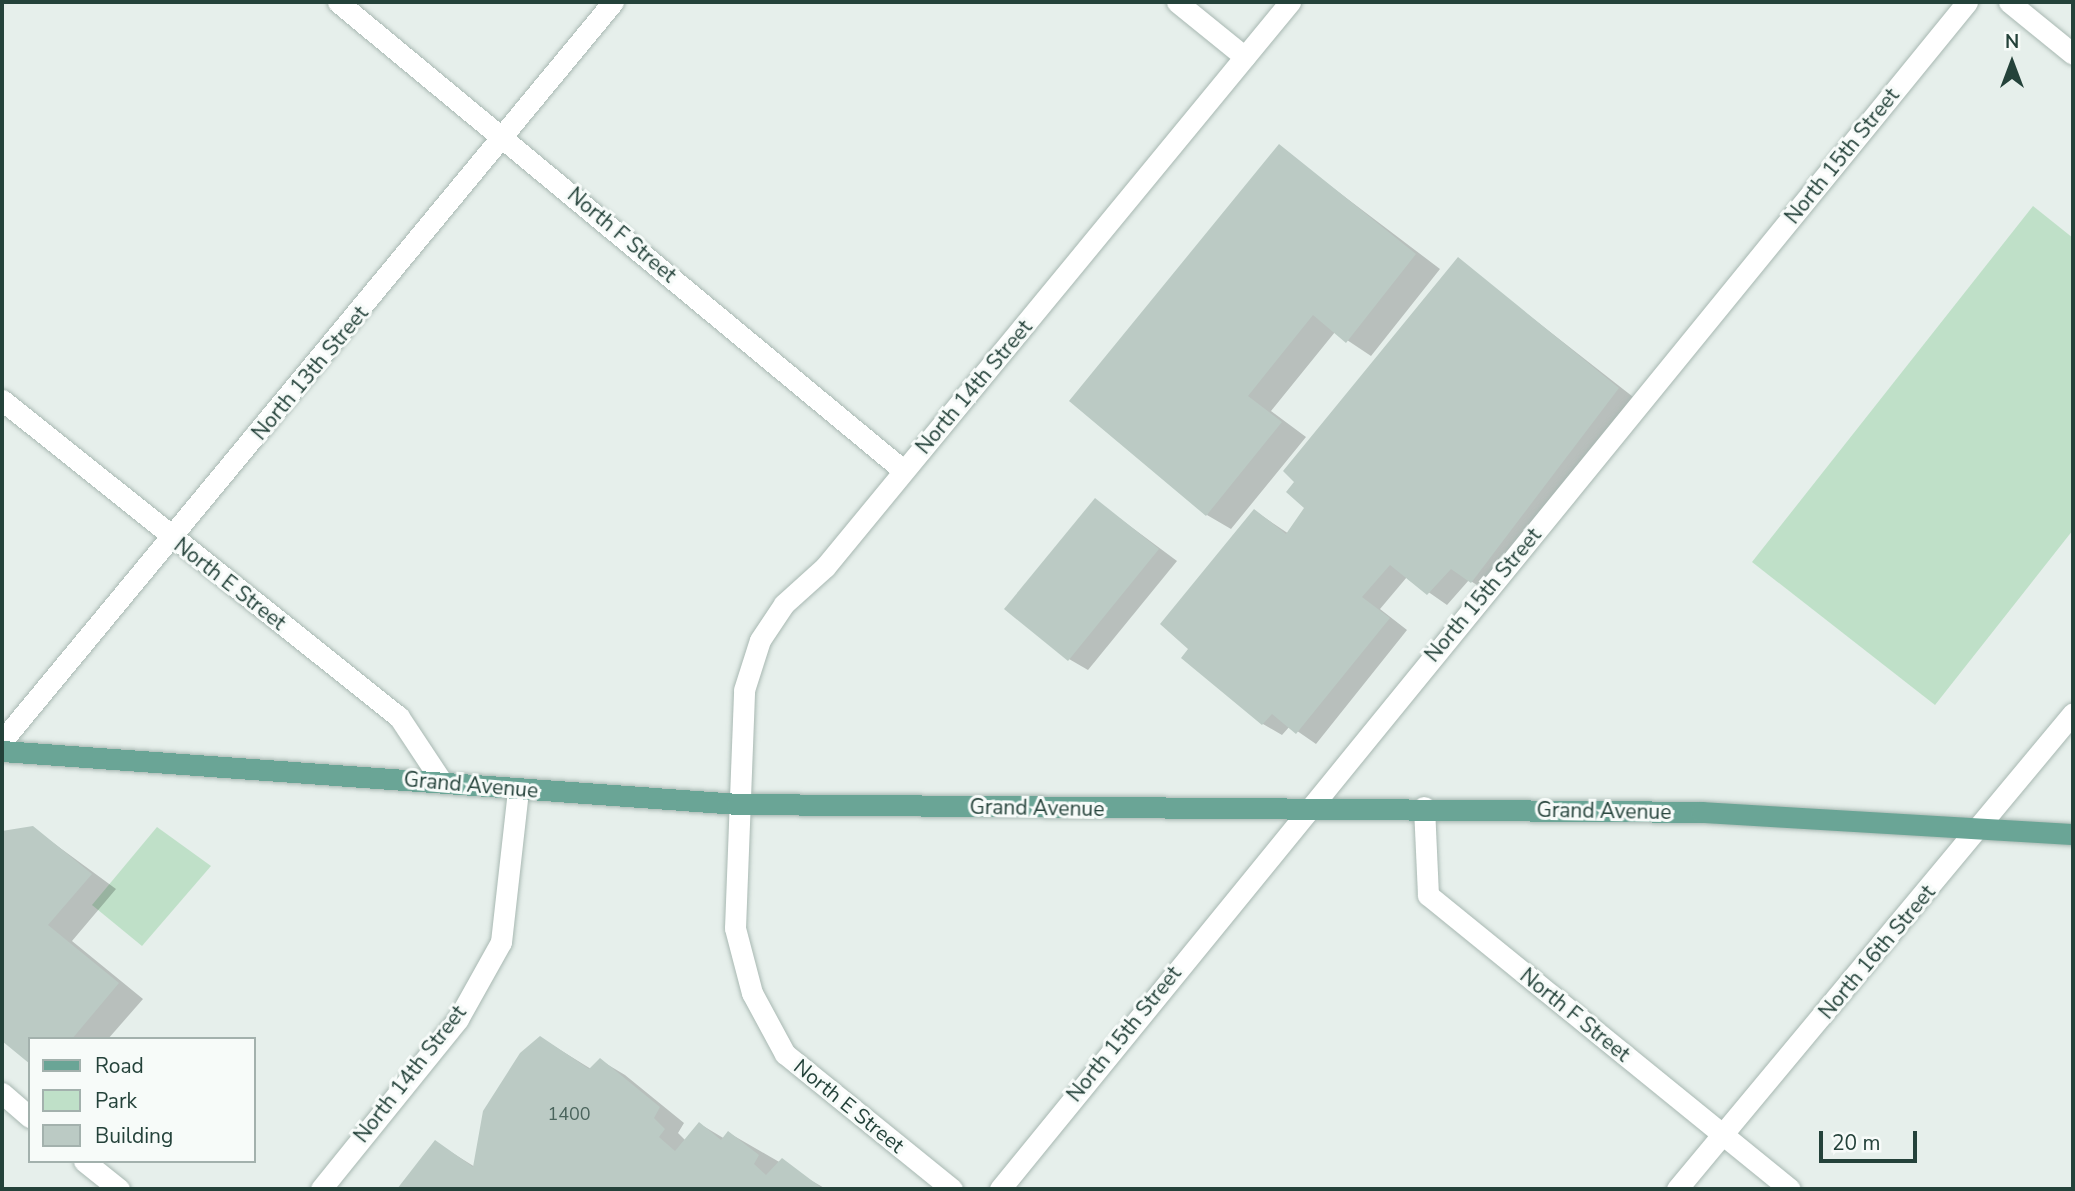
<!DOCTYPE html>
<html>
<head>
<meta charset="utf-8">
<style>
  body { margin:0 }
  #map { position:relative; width:2075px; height:1191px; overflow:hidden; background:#e6efeb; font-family:"Nunito Sans",sans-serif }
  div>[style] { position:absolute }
  .green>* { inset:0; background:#bfe0c8 }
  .shadow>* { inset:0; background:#0003 }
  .building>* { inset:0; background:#bbcac4 }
  .roads { filter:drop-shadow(0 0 2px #a8b8b2) drop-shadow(0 0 2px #a8b8b2) }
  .minor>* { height:21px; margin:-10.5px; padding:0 10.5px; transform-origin:10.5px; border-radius:10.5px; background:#fff }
  .major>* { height:21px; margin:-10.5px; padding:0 10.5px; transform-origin:10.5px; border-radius:10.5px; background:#6aa596 }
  span { translate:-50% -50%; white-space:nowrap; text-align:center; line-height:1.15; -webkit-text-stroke:6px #f7fbf9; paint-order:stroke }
  .number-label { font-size:18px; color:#4a645c }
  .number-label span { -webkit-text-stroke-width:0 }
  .street-label { font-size:21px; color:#24423a }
  .frame { position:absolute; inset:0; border:4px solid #24423a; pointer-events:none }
  .legend { position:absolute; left:28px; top:1037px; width:228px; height:126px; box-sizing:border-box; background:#f7fbf9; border:2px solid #a3b1ad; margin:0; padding:9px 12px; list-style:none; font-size:21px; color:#24423a }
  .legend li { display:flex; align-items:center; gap:14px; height:35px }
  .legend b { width:35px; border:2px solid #a3b1ad }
  .north { position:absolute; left:1977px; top:28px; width:70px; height:70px; -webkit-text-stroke:5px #f7fbf9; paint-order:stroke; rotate:0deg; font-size:19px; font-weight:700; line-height:28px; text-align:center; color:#24423a }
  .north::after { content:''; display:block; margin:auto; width:24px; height:32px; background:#24423a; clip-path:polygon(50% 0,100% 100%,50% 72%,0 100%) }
  .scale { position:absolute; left:1819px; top:1131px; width:98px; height:32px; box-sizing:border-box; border:4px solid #24423a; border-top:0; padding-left:9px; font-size:21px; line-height:24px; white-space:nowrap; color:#24423a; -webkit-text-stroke:5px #f7fbf9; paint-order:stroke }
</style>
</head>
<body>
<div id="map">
  <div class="green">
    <i style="clip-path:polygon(2033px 206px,2073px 238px,2073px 530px,1935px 705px,1752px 562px)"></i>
    <i style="clip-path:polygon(157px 827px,211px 866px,142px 946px,92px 905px)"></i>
  </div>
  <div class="shadow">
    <i style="clip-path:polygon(1279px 147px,1440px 269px,1371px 356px,1335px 332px,1271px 411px,1306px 437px,1231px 529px,1207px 515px)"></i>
    <i style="clip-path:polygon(1458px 260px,1637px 400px,1490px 593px,1469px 580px,1447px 605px,1407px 577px,1380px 609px,1407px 630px,1316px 744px,1290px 726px,1282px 735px,1263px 724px,1191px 649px,1255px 511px,1289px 534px)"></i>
    <i style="clip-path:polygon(1095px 500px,1177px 561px,1088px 670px,1069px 659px)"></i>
    <i style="clip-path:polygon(33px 828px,116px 889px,72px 941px,143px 999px,108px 1039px,30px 1039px,30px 1062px,2px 1038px,2px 833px)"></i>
    <i style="clip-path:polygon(541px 1038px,591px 1069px,600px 1060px,625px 1075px,684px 1123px,678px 1133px,686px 1141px,700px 1124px,725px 1139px,729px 1133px,826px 1189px,399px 1189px,435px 1142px,475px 1167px)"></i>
  </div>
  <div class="building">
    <i style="clip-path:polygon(1279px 144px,1416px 254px,1346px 343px,1313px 315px,1248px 396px,1282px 422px,1206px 516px,1069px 401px)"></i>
    <i style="clip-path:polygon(1458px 257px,1619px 388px,1471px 583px,1451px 569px,1427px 595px,1390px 565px,1362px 597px,1390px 618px,1296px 734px,1272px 714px,1262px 725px,1181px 658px,1188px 649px,1160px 624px,1254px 509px,1286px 534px,1304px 508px,1286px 492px,1294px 482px,1283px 471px)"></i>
    <i style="clip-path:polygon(1095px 498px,1159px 549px,1068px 661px,1004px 609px)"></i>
    <i style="clip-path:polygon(33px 826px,92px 874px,48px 925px,119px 983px,72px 1039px,30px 1039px,30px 1064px,2px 1041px,2px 831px)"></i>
    <i style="clip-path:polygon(540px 1036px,589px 1069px,600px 1058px,660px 1107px,654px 1118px,665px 1129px,659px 1137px,675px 1151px,699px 1122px,721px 1140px,728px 1131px,759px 1155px,754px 1164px,766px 1175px,782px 1158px,823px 1189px,397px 1189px,435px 1140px,473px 1167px,483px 1111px,520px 1053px)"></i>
  </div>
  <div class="roads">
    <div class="minor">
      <i style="left:338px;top:2px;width:734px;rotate:39.64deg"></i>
      <i style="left:1177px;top:2px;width:87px;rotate:39deg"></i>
      <i style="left:2009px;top:2px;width:82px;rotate:39.1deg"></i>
      <i style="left:2px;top:400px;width:508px;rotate:38.61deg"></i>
      <i style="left:399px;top:717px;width:78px;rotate:56.5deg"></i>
      <i style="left:2px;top:741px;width:959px;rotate:-50.42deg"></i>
      <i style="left:1424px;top:807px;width:88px;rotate:87.4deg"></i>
      <i style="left:1428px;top:895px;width:466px;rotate:39.1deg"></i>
      <i style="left:2px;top:1093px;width:37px;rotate:41deg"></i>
      <i style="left:84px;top:1161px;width:45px;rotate:38.7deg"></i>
      <i style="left:321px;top:1189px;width:218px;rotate:-51.1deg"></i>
      <i style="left:458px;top:1019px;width:88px;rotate:-60.8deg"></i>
      <i style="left:501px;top:942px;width:153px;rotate:-83.6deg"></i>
      <i style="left:952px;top:1189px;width:215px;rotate:-141deg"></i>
      <i style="left:785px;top:1054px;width:69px;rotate:-118.4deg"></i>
      <i style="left:752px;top:993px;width:67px;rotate:-104.7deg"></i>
      <i style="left:735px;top:928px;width:238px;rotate:-87.8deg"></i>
      <i style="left:744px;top:690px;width:52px;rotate:-72.3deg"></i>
      <i style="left:760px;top:640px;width:43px;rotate:-56.3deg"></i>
      <i style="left:784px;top:604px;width:55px;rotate:-42.1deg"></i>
      <i style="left:825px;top:567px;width:732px;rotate:-50.55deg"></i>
      <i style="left:1000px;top:1189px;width:1531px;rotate:-50.83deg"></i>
      <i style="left:1677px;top:1189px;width:619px;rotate:-50.24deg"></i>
    </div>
    <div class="major">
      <i style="left:2px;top:751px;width:737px;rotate:4.12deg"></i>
      <i style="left:737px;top:804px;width:965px;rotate:0.47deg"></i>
      <i style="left:1702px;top:812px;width:372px;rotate:3.4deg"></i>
    </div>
  </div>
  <div class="number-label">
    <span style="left:569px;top:1114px">1400</span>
  </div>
  <div class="street-label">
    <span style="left:1842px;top:156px;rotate:-51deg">North 15th Street</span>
    <span style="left:622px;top:235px;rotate:40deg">North F Street</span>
    <span style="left:310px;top:373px;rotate:-50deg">North 13th Street</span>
    <span style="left:974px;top:387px;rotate:-50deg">North 14th Street</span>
    <span style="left:230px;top:584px;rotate:38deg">North E Street</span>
    <span style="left:1483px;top:595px;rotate:-50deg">North 15th Street</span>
    <span style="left:471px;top:785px;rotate:5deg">Grand Avenue</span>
    <span style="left:1037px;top:808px;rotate:1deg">Grand Avenue</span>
    <span style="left:1604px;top:811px;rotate:1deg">Grand Avenue</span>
    <span style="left:1877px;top:952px;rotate:-50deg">North 16th Street</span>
    <span style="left:1575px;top:1015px;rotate:39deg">North F Street</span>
    <span style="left:1124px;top:1034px;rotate:-51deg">North 15th Street</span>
    <span style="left:410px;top:1074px;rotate:-52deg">North 14th Street</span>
    <span style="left:849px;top:1106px;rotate:39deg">North E Street</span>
  </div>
  <div class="frame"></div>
  <ul class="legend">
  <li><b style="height:9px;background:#6aa596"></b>Road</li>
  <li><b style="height:19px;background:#bfe0c8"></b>Park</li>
  <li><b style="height:19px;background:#bbcac4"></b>Building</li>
  </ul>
  <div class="north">N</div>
  <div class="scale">20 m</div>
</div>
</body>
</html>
